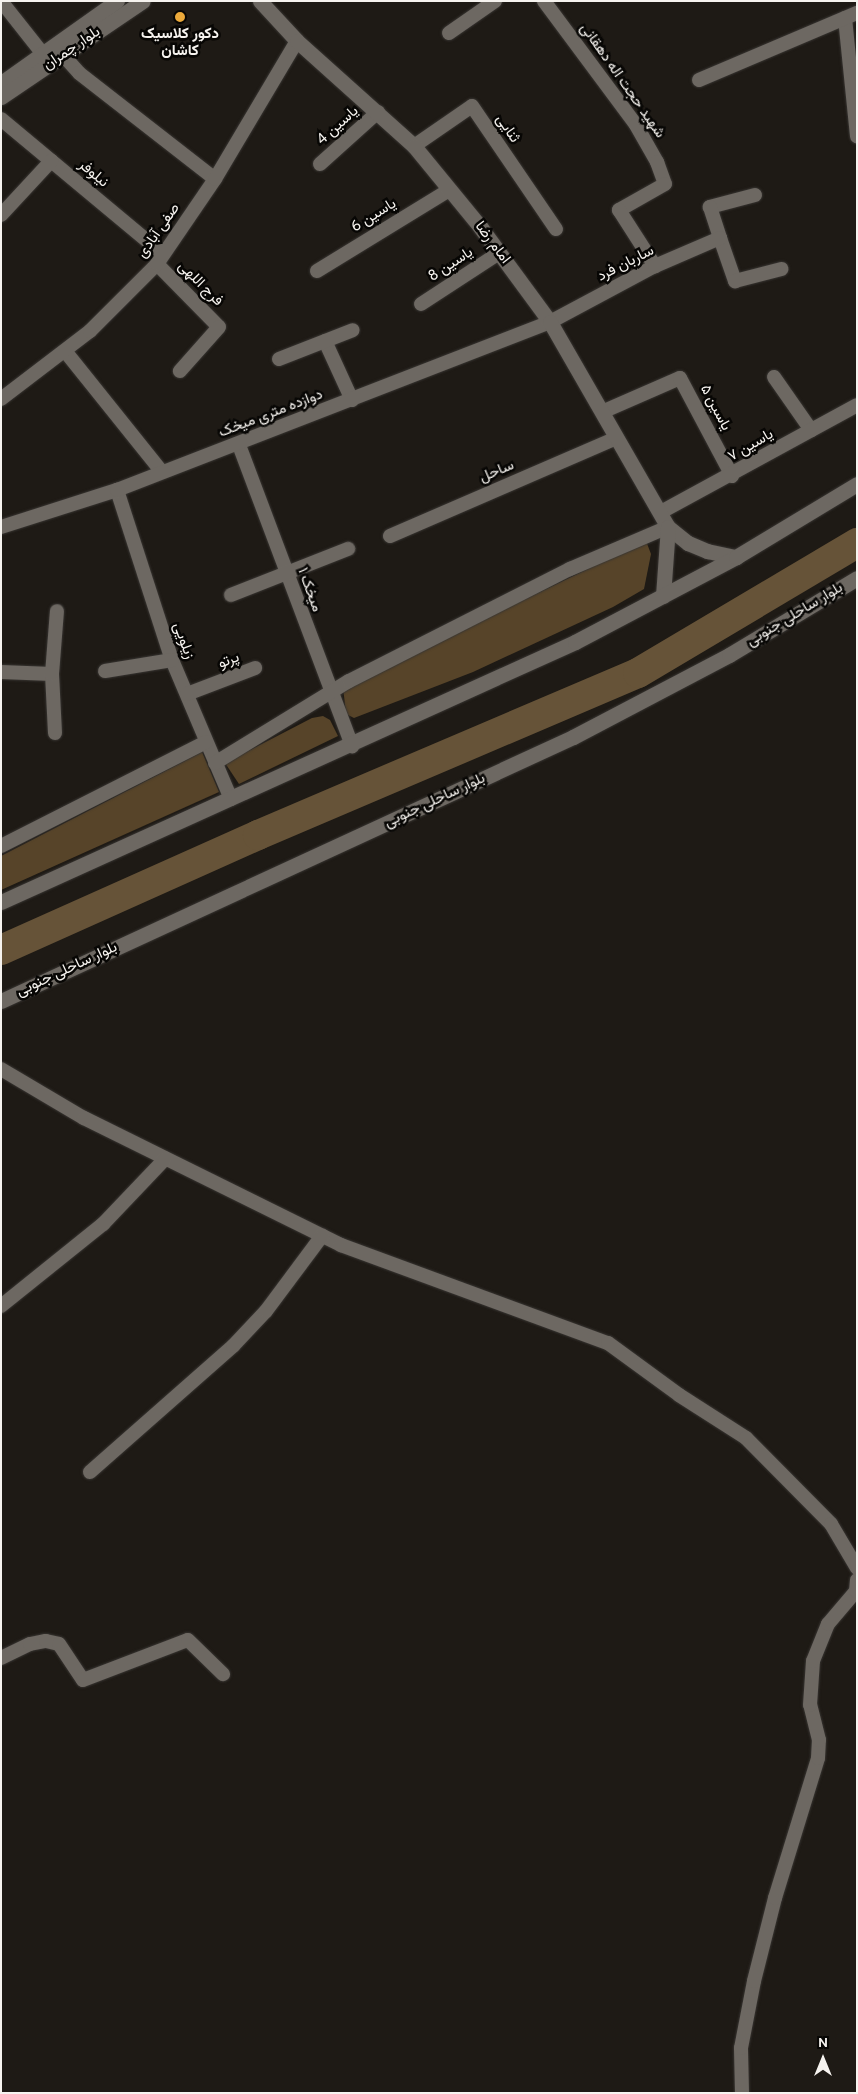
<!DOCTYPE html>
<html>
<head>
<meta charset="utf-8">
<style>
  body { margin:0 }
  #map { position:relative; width:858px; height:2094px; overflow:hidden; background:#1e1a15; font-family:Overpass,Vazirmatn,sans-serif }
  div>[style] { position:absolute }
  .forest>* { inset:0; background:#574429 }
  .river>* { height:30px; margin:-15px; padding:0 15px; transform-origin:15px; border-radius:15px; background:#665338 }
  .roads { filter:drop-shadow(0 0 1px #383532) drop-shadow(0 0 1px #383532) }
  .minor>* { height:14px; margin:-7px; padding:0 7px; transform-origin:7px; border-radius:7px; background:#6d6862 }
  .tertiary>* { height:15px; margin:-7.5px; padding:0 7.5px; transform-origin:7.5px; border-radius:7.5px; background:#6d6862 }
  .secondary>* { height:15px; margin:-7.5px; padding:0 7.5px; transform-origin:7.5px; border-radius:7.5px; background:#6d6862 }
  .dots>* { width:14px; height:14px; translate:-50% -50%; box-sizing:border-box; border:2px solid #070604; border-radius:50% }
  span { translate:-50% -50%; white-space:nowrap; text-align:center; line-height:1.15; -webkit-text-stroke:5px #070604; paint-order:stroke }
  .poi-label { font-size:15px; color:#f6f3ef; font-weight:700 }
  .street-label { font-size:15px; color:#f6f3ef }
  .frame { position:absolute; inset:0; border:2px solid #f6f3ef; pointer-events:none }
  .north { position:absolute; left:798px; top:2034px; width:50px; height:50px; -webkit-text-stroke:4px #070604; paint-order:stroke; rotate:0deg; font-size:14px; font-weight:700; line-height:20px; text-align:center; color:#f6f3ef }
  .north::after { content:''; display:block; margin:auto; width:18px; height:22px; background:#f6f3ef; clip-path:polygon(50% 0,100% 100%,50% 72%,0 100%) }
</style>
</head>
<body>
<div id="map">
  <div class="forest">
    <i style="clip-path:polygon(646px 541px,651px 554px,644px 589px,613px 607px,473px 672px,354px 718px,346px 714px,343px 687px)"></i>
    <i style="clip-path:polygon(323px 716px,330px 720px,338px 736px,239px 784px,225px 763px,312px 718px)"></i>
    <i style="clip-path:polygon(202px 752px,219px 792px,1px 890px,1px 856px)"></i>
  </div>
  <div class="river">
    <i style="left:1px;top:950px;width:282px;rotate:-24.1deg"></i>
    <i style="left:258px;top:835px;width:413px;rotate:-23.1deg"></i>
    <i style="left:638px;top:673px;width:255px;rotate:-30.7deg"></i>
  </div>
  <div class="roads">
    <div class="minor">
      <i style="left:1px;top:1px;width:68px;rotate:51.6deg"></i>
      <i style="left:544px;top:1px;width:154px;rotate:53.4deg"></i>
      <i style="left:636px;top:125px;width:43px;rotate:60.4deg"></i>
      <i style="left:657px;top:162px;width:23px;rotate:70deg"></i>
      <i style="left:665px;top:184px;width:53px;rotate:150.5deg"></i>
      <i style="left:619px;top:210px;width:67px;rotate:57.3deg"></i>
      <i style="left:845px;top:18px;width:119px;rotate:84.2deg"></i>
      <i style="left:449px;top:33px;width:56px;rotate:-34.8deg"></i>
      <i style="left:63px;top:55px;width:24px;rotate:48deg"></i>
      <i style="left:79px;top:73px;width:172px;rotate:37.9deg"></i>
      <i style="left:699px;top:80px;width:172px;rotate:-23deg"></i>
      <i style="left:1px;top:119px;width:211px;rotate:39.8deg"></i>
      <i style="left:414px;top:146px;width:70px;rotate:-34.6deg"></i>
      <i style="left:472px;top:106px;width:149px;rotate:55.7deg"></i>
      <i style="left:320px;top:164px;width:78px;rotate:-41.9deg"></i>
      <i style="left:755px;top:195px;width:47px;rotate:165.1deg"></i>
      <i style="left:710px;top:207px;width:33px;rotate:72deg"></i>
      <i style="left:720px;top:238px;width:46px;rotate:70.8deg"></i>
      <i style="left:735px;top:281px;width:48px;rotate:-14.6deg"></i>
      <i style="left:1px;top:215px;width:74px;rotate:-47.2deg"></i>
      <i style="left:157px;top:264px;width:88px;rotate:45.5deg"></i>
      <i style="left:219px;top:327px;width:59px;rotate:131.6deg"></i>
      <i style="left:317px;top:271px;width:155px;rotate:-31.5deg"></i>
      <i style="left:421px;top:304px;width:93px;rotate:-33.2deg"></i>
      <i style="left:325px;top:341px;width:65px;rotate:65.4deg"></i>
      <i style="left:65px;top:351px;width:155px;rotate:51.3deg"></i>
      <i style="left:279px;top:359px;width:79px;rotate:-21.4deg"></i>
      <i style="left:774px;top:377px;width:65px;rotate:55.1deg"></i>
      <i style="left:1px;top:399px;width:112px;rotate:-37.4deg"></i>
      <i style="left:90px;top:331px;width:95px;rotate:-45deg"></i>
      <i style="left:157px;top:264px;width:103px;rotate:-55.7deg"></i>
      <i style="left:215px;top:179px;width:161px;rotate:-59.3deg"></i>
      <i style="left:602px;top:412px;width:85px;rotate:-23.6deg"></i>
      <i style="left:680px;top:378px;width:111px;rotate:62deg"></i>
      <i style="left:239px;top:445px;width:322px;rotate:69.4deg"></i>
      <i style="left:117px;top:490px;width:179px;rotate:72.1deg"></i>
      <i style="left:172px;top:660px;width:151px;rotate:67deg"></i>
      <i style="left:661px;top:512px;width:223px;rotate:-28.6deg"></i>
      <i style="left:1px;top:527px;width:122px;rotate:-17.7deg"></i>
      <i style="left:117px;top:490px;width:464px;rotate:-21.2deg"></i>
      <i style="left:550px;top:322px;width:119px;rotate:-28.1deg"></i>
      <i style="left:655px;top:266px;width:71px;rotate:-23.3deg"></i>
      <i style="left:390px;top:536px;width:247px;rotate:-23.4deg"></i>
      <i style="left:231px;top:595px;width:126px;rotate:-21.5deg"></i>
      <i style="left:105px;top:671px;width:68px;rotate:-9.3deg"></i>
      <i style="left:1px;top:672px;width:51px;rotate:2.2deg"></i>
      <i style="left:187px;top:694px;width:73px;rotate:-20.9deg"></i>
      <i style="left:55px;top:733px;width:59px;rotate:-92.9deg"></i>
      <i style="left:52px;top:674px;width:63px;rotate:-85.5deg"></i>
      <i style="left:215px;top:763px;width:157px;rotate:-31.5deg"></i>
      <i style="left:349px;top:681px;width:248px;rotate:-26.9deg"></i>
      <i style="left:570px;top:569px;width:107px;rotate:-23.2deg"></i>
      <i style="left:1px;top:846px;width:230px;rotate:-26.9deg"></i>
      <i style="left:1px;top:1069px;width:96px;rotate:30.6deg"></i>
      <i style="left:84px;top:1118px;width:287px;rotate:26.3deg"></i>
      <i style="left:341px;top:1245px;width:284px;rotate:20.2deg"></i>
      <i style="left:608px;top:1343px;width:88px;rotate:36.2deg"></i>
      <i style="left:679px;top:1395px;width:80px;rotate:32.7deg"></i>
      <i style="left:746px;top:1438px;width:121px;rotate:45.3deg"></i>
      <i style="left:831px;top:1524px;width:51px;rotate:59.4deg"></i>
      <i style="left:1px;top:1306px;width:131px;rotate:-38.8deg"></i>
      <i style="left:103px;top:1224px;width:90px;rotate:-46.4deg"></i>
      <i style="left:90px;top:1472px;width:191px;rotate:-41.4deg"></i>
      <i style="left:233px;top:1346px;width:48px;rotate:-46.7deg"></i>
      <i style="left:266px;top:1311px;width:94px;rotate:-53.3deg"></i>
      <i style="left:1px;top:1658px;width:32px;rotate:-26deg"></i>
      <i style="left:30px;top:1644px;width:16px;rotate:-11deg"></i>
      <i style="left:46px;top:1641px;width:13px;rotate:13deg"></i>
      <i style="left:59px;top:1644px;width:43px;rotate:56.3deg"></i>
      <i style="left:83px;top:1680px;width:112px;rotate:-20.9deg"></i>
      <i style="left:188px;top:1640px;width:49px;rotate:44.2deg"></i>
      <i style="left:742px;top:2093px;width:45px;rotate:-91.3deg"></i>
      <i style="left:741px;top:2048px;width:68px;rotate:-79deg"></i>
      <i style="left:754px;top:1981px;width:86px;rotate:-75.8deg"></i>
      <i style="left:775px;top:1898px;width:146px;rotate:-72.9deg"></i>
      <i style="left:818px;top:1758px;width:18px;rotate:-87deg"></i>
      <i style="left:819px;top:1740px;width:36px;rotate:-104deg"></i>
      <i style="left:810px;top:1705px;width:44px;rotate:-86.1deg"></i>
      <i style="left:813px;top:1661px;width:40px;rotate:-68deg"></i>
      <i style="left:828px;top:1624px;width:43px;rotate:-49.7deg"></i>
      <i style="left:856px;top:1591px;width:11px;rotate:-85deg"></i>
    </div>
    <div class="tertiary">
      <i style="left:260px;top:1px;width:54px;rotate:47.2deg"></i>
      <i style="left:297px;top:41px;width:157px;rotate:41.9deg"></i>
      <i style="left:414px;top:146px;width:106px;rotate:50.7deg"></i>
      <i style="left:481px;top:228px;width:117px;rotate:53.7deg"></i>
      <i style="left:550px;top:322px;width:237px;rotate:60.1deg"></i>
      <i style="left:668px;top:527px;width:26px;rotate:39deg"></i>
      <i style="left:688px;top:543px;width:21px;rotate:23deg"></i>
      <i style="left:707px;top:551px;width:30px;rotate:12deg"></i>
      <i style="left:663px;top:596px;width:69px;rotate:-85.9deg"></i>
    </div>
    <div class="secondary">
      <i style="left:1px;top:83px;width:142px;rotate:-35.3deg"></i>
      <i style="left:1px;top:97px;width:171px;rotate:-34.1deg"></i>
      <i style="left:1px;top:902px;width:630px;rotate:-24.37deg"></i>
      <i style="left:575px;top:642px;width:182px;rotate:-27.8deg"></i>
      <i style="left:736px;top:557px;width:141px;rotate:-31.1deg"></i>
      <i style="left:1px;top:1001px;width:630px;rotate:-24.78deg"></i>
      <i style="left:573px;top:737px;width:176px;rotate:-27.7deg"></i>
      <i style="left:729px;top:655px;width:149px;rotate:-31deg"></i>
    </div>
  </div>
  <div class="dots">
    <i style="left:180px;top:17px;background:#eba93a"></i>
  </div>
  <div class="poi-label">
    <span style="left:180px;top:43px">دکور کلاسیک<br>کاشان</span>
  </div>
  <div class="street-label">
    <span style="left:72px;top:49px;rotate:-34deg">بلوار چمران</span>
    <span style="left:622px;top:81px;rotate:55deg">شهید حجت اله دهقانی</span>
    <span style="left:338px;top:126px;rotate:-42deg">یاسین 4</span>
    <span style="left:507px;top:129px;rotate:56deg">ثنایی</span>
    <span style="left:93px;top:174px;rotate:40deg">نیلوفر</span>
    <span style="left:374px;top:216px;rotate:-32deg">یاسین 6</span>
    <span style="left:159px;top:231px;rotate:-55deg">صفی آبادی</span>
    <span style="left:492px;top:243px;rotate:53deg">امام رضا</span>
    <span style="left:626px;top:264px;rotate:-27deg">ساربان فرد</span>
    <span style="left:451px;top:265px;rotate:-33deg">یاسین 8</span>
    <span style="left:200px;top:284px;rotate:45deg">فرج اللهی</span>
    <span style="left:715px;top:408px;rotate:62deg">یاسین ۵</span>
    <span style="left:271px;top:414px;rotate:-21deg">دوازده متری میخک</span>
    <span style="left:751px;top:446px;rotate:-30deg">یاسین ۷</span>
    <span style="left:497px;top:472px;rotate:-23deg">ساحل</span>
    <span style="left:309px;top:590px;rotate:70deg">میخک ۱</span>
    <span style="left:795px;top:615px;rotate:-31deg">بلوار ساحلی جنوبی</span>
    <span style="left:183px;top:641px;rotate:70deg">زیلویی</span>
    <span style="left:229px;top:661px;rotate:-21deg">پرتو</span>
    <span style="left:435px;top:801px;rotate:-25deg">بلوار ساحلی جنوبی</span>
    <span style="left:67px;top:970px;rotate:-25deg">بلوار ساحلی جنوبی</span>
  </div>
  <div class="frame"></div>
  <div class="north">N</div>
</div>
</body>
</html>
